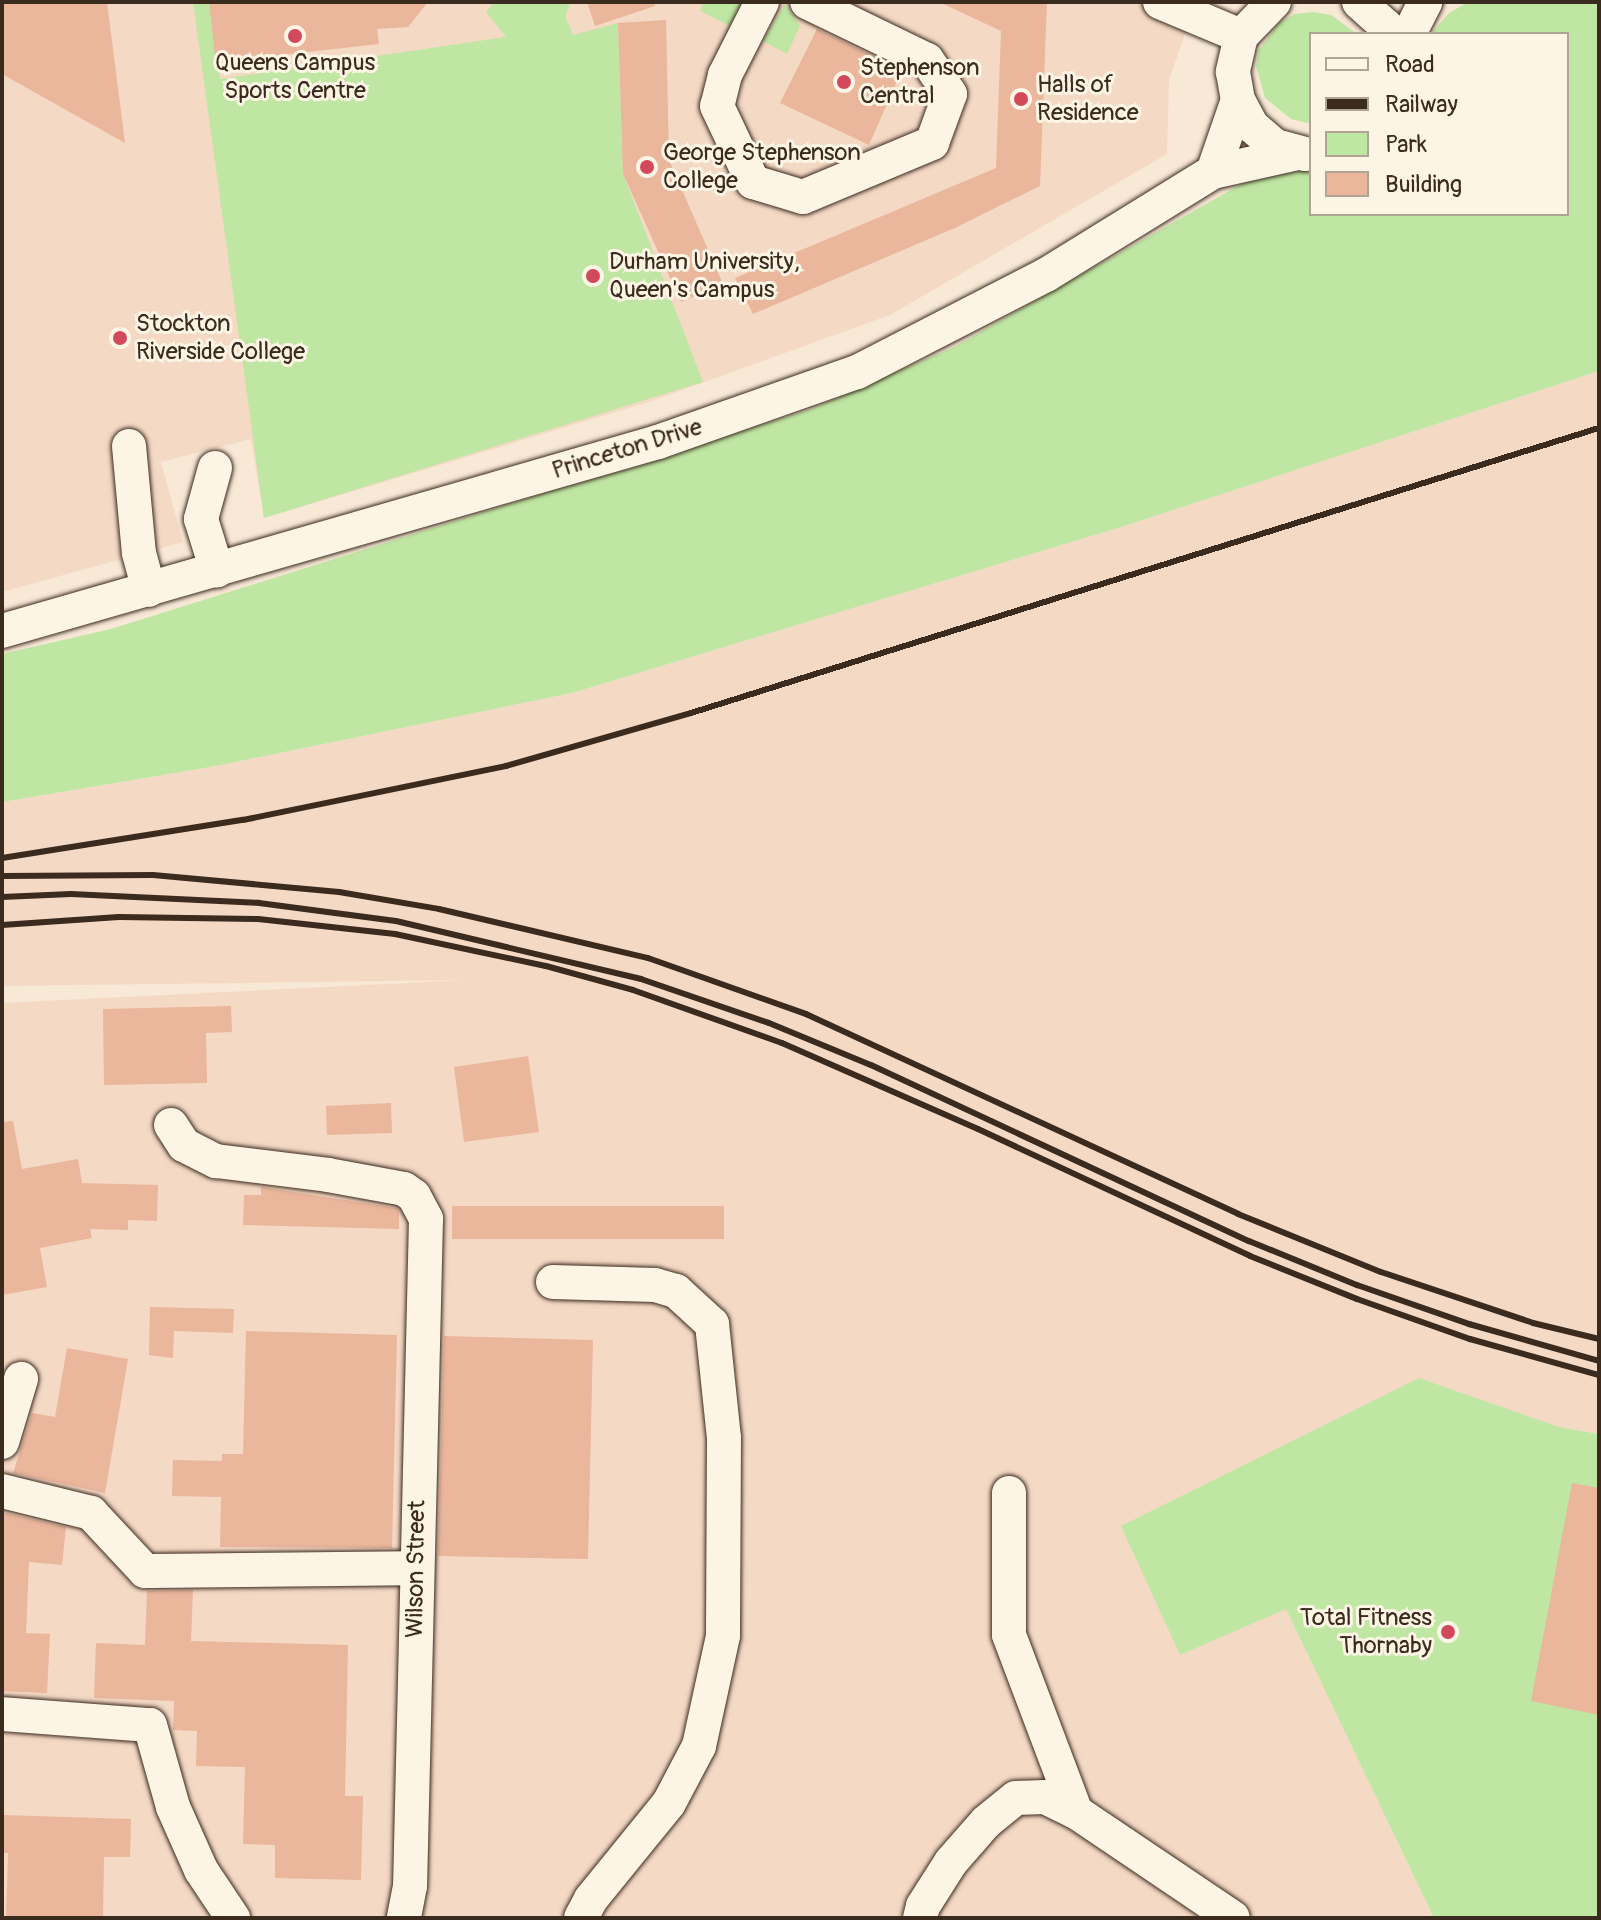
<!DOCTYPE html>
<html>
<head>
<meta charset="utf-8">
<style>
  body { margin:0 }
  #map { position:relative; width:1601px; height:1920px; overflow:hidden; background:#f8e8d6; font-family:Pangolin,sans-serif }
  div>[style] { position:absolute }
  .built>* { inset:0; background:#f4d9c5 }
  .green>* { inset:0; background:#bfe7a3 }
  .building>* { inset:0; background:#eab69c }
  .roads { filter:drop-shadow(0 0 2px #3b2a1e) drop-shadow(0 0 2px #3b2a1e) }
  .minor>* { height:34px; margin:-17px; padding:0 17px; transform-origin:17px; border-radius:17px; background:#fcf5e5 }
  .rail>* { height:6px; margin:-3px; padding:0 3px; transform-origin:3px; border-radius:3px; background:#3b2a1e }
  .dots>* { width:22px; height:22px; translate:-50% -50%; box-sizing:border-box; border:4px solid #fcf5e5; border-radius:50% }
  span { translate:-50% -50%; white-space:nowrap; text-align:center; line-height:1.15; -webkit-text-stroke:6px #fcf5e5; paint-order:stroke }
  .poi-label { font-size:24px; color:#3b2a1e }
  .left { translate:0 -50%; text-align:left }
  .right { translate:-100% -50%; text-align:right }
  .street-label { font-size:24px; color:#3b2a1e }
  .frame { position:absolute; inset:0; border:4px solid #3b2a1e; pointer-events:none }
  .legend { position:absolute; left:1309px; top:32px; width:260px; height:184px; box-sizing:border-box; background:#fcf5e5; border:2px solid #afa495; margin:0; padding:10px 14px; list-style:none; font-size:24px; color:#3b2a1e }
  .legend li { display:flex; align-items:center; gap:16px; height:40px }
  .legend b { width:40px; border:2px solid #afa495 }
</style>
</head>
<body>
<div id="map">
  <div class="built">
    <i style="clip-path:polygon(2px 2px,1196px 2px,1169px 80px,1167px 154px,890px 315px,649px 402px,264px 518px,251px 439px,161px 462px,183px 542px,2px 592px)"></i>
    <i style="clip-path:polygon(1599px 371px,1599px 1434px,1559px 1427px,1286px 1609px,1434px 1918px,2px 1918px,2px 1003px,468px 980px,2px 986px,2px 802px,216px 766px,572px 693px,1121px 527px)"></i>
  </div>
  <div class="green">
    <i style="clip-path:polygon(193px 2px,209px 2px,220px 79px,506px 37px,486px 12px,494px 2px,571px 2px,565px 16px,573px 35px,618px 23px,623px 174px,703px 382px,264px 518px)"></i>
    <i style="clip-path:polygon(704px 2px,752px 2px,732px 27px,700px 11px)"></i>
    <i style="clip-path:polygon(1468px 2px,1599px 2px,1599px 371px,1121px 527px,572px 693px,216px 766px,2px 802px,2px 654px,111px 629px,809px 410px,954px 347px,1259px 174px,1311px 168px,1311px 214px,1567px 214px,1567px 34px,1431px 34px,1449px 13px)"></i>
    <i style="clip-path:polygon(785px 4px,800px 26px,787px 54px,763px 41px)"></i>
    <i style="clip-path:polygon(1313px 12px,1331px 15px,1357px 34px,1311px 34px,1311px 123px,1307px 123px,1291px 119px,1265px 98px,1256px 66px,1259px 50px,1279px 23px,1295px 14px)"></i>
    <i style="clip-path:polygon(1419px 1378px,1559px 1427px,1599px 1434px,1599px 1918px,1434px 1918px,1286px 1609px,1180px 1655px,1121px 1526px)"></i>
  </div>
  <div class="building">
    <i style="clip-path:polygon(2px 2px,107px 2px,125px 143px,2px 74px)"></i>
    <i style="clip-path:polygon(209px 2px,428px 2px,408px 27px,377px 29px,379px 44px,227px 61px,227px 54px,215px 56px)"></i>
    <i style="clip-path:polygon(587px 2px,654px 2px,655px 6px,595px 26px)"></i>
    <i style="clip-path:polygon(939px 2px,1047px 2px,1040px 186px,957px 227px,753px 314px,735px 278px,996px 168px,1001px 31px)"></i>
    <i style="clip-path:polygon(666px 20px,669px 160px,723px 284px,681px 302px,623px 174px,618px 23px)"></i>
    <i style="clip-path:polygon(817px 29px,902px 70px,869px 145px,780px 103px)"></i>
    <i style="clip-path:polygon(231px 1006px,232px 1032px,206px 1033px,207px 1083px,104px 1085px,103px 1009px)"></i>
    <i style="clip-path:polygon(528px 1056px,539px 1132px,464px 1142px,454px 1067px)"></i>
    <i style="clip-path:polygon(391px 1103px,392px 1133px,327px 1135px,326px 1106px)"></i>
    <i style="clip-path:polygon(13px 1121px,22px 1169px,78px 1159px,82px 1183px,158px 1185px,157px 1221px,128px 1220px,128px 1230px,90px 1229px,92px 1238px,40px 1248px,47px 1287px,2px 1295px,2px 1122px)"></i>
    <i style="clip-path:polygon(261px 1187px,396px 1208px,399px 1211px,399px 1229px,243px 1225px,244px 1195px,261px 1195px)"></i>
    <i style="clip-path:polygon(452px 1206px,724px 1206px,724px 1239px,452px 1239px)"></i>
    <i style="clip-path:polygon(150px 1307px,234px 1309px,233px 1333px,174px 1331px,173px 1358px,149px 1355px)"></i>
    <i style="clip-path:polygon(246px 1331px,397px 1335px,392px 1548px,220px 1547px,221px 1497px,172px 1496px,173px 1460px,222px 1461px,222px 1454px,243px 1454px)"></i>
    <i style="clip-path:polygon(444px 1336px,593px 1340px,588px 1559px,438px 1556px)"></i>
    <i style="clip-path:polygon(67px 1348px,128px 1359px,105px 1493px,13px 1473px,32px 1413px,55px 1417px)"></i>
    <i style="clip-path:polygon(1572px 1483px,1599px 1488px,1599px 1715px,1531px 1701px)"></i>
    <i style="clip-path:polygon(6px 1513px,66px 1527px,62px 1565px,29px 1562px,26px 1633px,50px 1634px,47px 1693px,2px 1691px,2px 1514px)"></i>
    <i style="clip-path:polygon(193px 1590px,191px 1641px,348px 1645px,345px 1796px,363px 1796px,361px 1880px,275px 1878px,275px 1845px,243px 1844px,245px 1767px,196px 1766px,197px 1731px,173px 1730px,174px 1701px,94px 1698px,96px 1643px,145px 1645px,147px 1591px)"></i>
    <i style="clip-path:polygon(2px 1815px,131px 1819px,130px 1857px,104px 1857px,103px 1918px,6px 1918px,8px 1853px,2px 1853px)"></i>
  </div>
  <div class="roads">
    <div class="minor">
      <i style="left:762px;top:2px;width:82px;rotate:116.9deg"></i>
      <i style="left:725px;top:75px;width:32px;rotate:104deg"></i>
      <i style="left:717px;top:106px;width:84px;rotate:64.7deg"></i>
      <i style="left:753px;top:182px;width:52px;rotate:16.7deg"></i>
      <i style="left:803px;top:197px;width:140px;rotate:-22.7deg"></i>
      <i style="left:932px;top:143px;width:52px;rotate:-69.8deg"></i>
      <i style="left:950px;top:94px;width:41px;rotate:-124.1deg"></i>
      <i style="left:927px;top:60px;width:133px;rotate:-154.2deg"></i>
      <i style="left:1160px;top:2px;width:88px;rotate:22.8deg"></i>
      <i style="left:1274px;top:2px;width:47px;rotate:134.1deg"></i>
      <i style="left:1241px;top:36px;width:37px;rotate:103deg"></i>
      <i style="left:1233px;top:72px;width:28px;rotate:80deg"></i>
      <i style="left:1238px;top:100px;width:30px;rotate:62deg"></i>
      <i style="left:1252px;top:126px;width:30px;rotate:41deg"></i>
      <i style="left:1275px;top:146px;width:31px;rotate:15deg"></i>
      <i style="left:1359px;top:2px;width:36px;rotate:42deg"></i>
      <i style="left:1386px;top:26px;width:8px;rotate:76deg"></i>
      <i style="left:1409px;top:34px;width:36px;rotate:-63deg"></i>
      <i style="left:1213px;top:172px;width:76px;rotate:-70.9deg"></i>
      <i style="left:129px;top:446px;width:107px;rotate:84.7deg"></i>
      <i style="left:139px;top:553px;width:38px;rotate:75deg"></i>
      <i style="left:215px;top:468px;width:53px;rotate:105.4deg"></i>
      <i style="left:201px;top:519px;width:54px;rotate:72.9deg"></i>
      <i style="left:2px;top:631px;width:683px;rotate:-16.07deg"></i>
      <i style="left:658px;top:442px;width:211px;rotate:-19.4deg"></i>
      <i style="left:857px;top:372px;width:212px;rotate:-27.2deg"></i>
      <i style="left:1046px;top:275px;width:196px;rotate:-31.7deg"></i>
      <i style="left:1213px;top:172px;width:86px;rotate:-12.7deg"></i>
      <i style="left:171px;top:1125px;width:24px;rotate:57deg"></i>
      <i style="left:184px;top:1145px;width:36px;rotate:27deg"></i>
      <i style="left:216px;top:1161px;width:113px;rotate:7.1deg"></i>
      <i style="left:328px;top:1175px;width:77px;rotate:10.4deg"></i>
      <i style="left:404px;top:1189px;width:12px;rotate:35deg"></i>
      <i style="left:414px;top:1196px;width:26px;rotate:62deg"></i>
      <i style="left:426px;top:1219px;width:667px;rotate:91.37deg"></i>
      <i style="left:410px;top:1886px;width:33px;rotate:101deg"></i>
      <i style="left:553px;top:1282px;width:102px;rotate:1.7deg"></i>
      <i style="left:655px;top:1285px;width:22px;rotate:16deg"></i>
      <i style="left:676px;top:1291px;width:49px;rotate:42.5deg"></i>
      <i style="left:712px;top:1324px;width:115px;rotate:84deg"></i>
      <i style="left:724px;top:1438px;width:198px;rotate:90.3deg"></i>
      <i style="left:723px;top:1636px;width:113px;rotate:102.3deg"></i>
      <i style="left:699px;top:1746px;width:64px;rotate:117.8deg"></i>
      <i style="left:669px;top:1803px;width:124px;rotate:129.1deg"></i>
      <i style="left:591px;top:1899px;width:21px;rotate:118deg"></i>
      <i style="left:2px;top:1442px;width:66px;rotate:-73.2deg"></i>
      <i style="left:2px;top:1491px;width:92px;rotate:13.9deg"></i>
      <i style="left:91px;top:1513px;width:79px;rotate:47deg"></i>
      <i style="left:145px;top:1571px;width:270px;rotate:-0.6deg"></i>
      <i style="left:1009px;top:1493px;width:142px;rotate:90deg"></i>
      <i style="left:1009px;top:1635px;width:189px;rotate:69.3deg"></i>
      <i style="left:2px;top:1714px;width:148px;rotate:4.3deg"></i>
      <i style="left:150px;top:1725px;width:85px;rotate:74.3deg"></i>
      <i style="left:173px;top:1807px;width:69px;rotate:66deg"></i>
      <i style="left:201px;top:1870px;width:58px;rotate:56.3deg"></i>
      <i style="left:920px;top:1918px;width:12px;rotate:-76deg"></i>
      <i style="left:923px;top:1906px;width:52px;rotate:-57.5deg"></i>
      <i style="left:951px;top:1862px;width:53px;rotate:-48.8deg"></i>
      <i style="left:986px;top:1822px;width:38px;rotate:-39deg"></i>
      <i style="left:1016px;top:1798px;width:29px;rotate:-2deg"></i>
      <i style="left:1045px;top:1797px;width:34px;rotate:26deg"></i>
      <i style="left:1076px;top:1812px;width:189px;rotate:34deg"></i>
    </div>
  </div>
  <div class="rail">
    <i style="left:2px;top:858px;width:244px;rotate:-9deg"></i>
    <i style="left:243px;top:820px;width:268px;rotate:-11.6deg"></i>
    <i style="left:506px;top:766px;width:192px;rotate:-16deg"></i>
    <i style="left:691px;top:713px;width:952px;rotate:-17.43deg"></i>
    <i style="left:2px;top:876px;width:151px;rotate:-0.4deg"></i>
    <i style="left:153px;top:875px;width:187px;rotate:5.2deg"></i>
    <i style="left:339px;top:892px;width:101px;rotate:9.6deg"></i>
    <i style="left:439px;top:909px;width:215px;rotate:13.2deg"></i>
    <i style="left:648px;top:958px;width:168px;rotate:19.5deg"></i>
    <i style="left:806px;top:1014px;width:476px;rotate:24.8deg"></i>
    <i style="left:1238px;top:1214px;width:154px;rotate:22.1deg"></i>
    <i style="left:1381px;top:1272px;width:160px;rotate:18.5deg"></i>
    <i style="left:1533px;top:1323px;width:68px;rotate:13.6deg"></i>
    <i style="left:2px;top:897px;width:69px;rotate:-2.5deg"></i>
    <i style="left:71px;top:894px;width:188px;rotate:2.7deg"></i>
    <i style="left:259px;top:903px;width:138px;rotate:7.5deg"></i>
    <i style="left:396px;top:921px;width:252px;rotate:13.3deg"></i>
    <i style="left:641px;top:979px;width:135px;rotate:19deg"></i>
    <i style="left:769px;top:1023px;width:110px;rotate:22.4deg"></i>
    <i style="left:871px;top:1065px;width:417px;rotate:25deg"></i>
    <i style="left:1249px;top:1241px;width:117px;rotate:22.2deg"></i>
    <i style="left:1357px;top:1285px;width:119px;rotate:19.2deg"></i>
    <i style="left:1469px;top:1324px;width:135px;rotate:15.9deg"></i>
    <i style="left:2px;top:925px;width:117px;rotate:-3.9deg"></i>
    <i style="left:119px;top:917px;width:139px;rotate:0.8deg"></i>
    <i style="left:258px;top:919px;width:138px;rotate:6.2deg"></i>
    <i style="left:395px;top:934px;width:154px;rotate:12deg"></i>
    <i style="left:546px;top:966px;width:90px;rotate:15.4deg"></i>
    <i style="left:633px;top:990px;width:158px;rotate:19.6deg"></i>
    <i style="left:782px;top:1043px;width:214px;rotate:23.7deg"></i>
    <i style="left:978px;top:1129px;width:300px;rotate:25deg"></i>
    <i style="left:1250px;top:1256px;width:115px;rotate:21.9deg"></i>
    <i style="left:1357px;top:1299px;width:120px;rotate:19.5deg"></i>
    <i style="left:1470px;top:1339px;width:134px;rotate:15.6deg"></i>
  </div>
  <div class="dots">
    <i style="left:295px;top:36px;background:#d1495b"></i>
    <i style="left:844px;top:82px;background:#d1495b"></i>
    <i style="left:1021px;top:99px;background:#d1495b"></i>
    <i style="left:647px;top:167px;background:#d1495b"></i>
    <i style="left:593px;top:276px;background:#d1495b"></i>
    <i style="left:120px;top:338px;background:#d1495b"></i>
    <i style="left:1448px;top:1632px;background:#d1495b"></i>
  </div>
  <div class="poi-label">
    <span style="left:295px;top:77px">Queens Campus<br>Sports Centre</span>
    <span class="left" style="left:860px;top:82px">Stephenson<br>Central</span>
    <span class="left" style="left:1037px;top:99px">Halls of<br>Residence</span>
    <span class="left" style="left:663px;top:167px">George Stephenson<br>College</span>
    <span class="left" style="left:609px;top:276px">Durham University,<br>Queen's Campus</span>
    <span class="left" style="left:136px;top:338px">Stockton<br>Riverside College</span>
    <span class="right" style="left:1432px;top:1632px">Total Fitness<br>Thornaby</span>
  </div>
  <div class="street-label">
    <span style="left:627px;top:449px;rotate:-17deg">Princeton Drive</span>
    <span style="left:416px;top:1569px;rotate:-89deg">Wilson Street</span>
  </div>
  <div class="frame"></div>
  <ul class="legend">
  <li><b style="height:10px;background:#fcf5e5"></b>Road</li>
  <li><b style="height:10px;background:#3b2a1e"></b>Railway</li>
  <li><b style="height:22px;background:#bfe7a3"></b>Park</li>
  <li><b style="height:22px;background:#eab69c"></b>Building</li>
  </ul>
</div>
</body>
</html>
